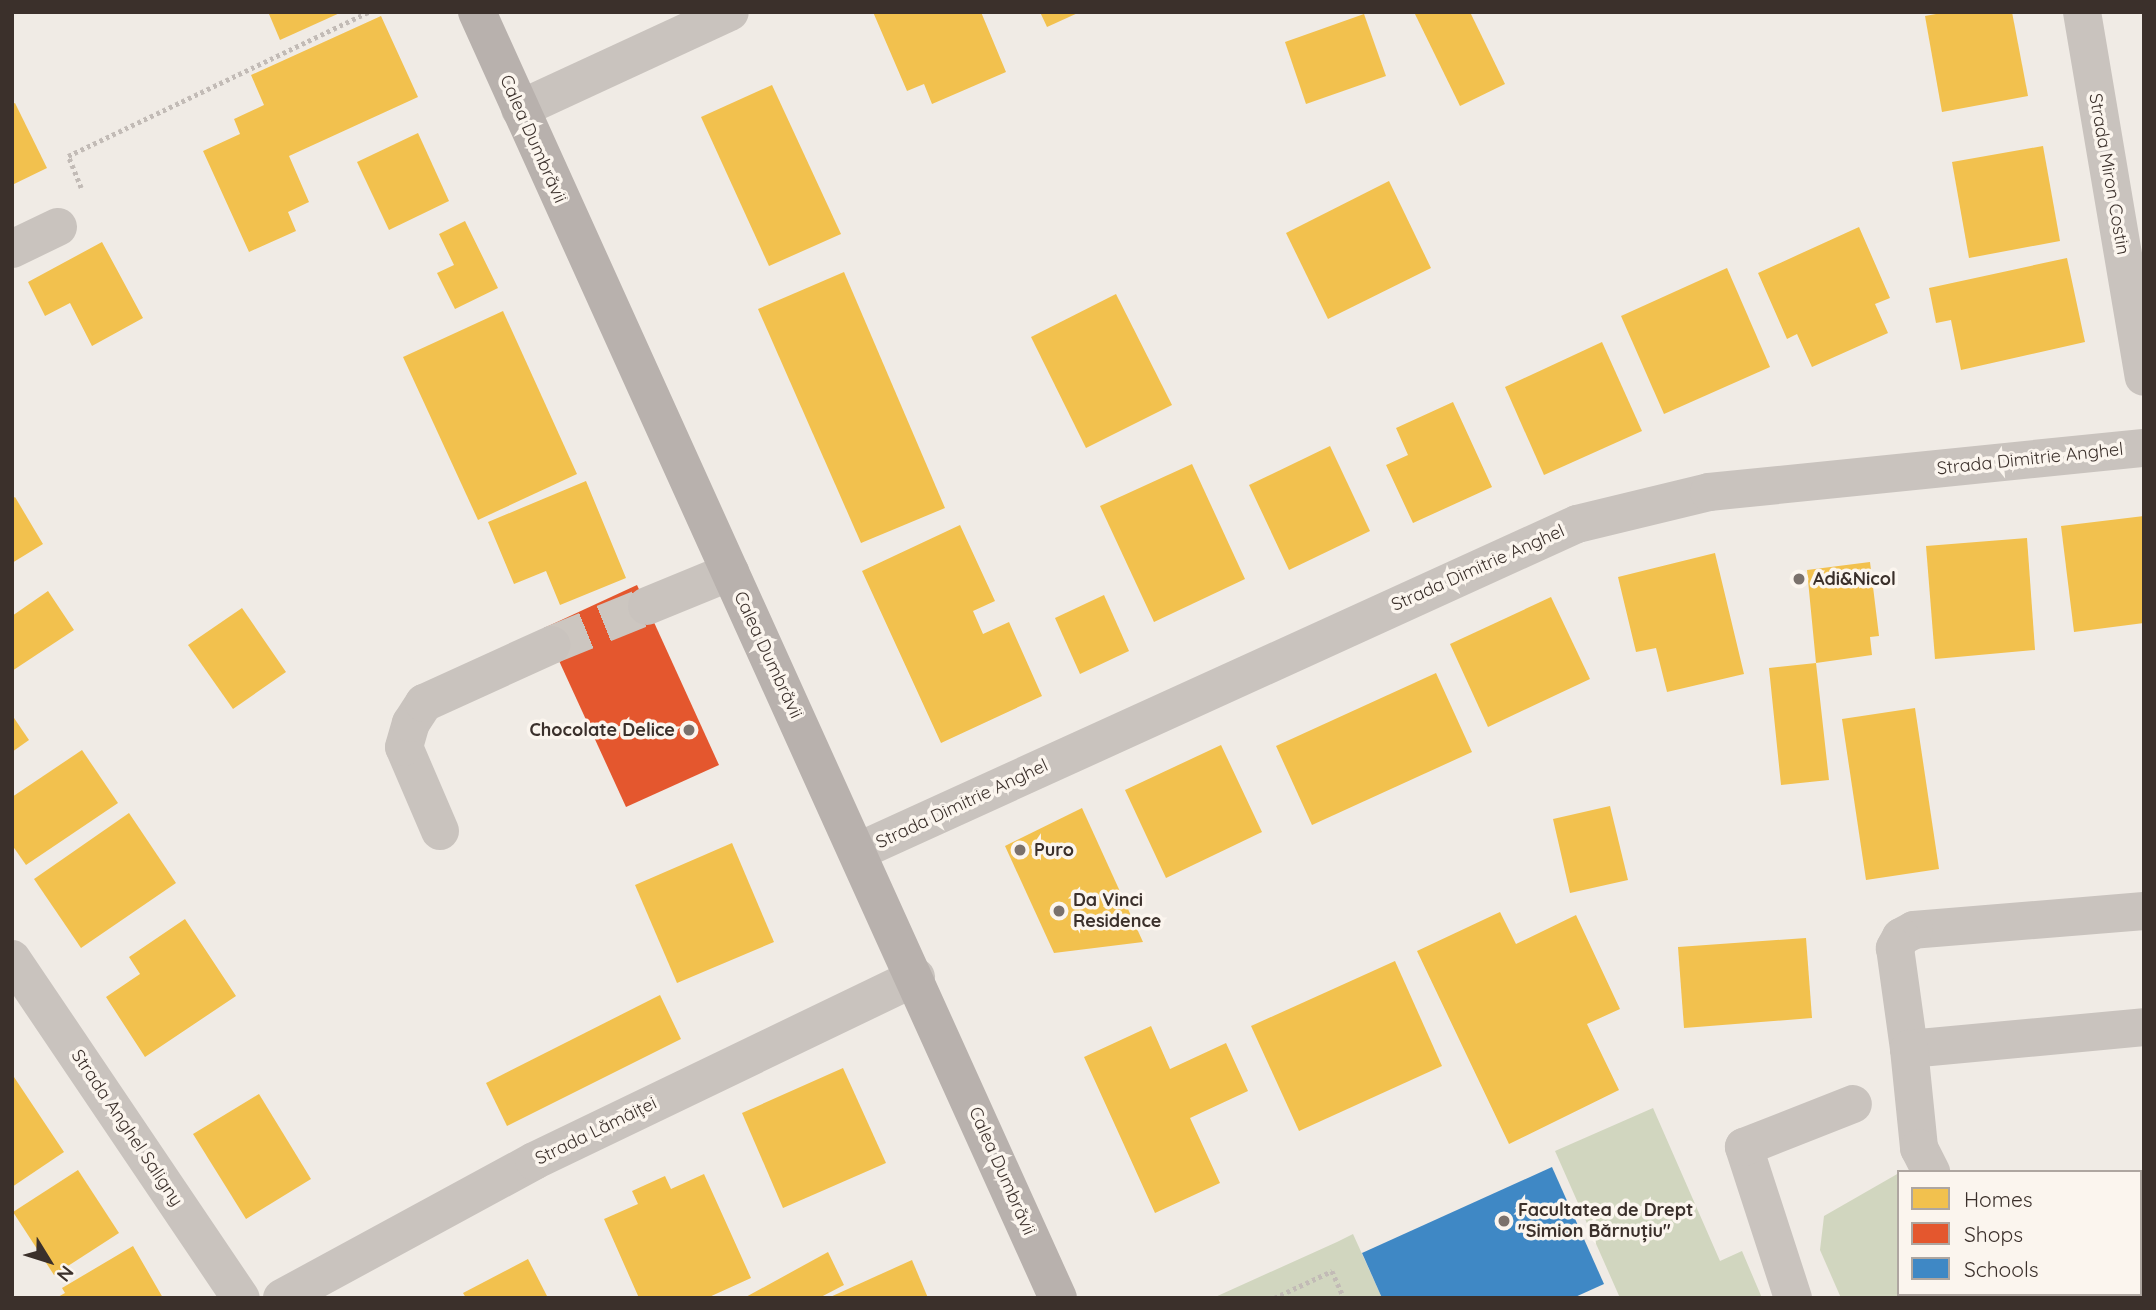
<!DOCTYPE html>
<html>
<head>
<meta charset="utf-8">
<style>
  body { margin:0 }
  #map { position:relative; width:2156px; height:1310px; overflow:hidden; background:#f0ebe5; font-family:Quicksand,sans-serif }
  div>[style] { position:absolute }
  .green>* { inset:0; background:#d1d6bf }
  .homes>* { inset:0; background:#f2c14e }
  .shops>* { inset:0; background:#e4572e }
  .schools>* { inset:0; background:#3f88c5 }
  .minor-tunnel>* { height:38px; margin-top:-19px; transform-origin:0; background:repeating-linear-gradient(90deg,#ccc6c0 0 38px,transparent 0 57px) }
  .path>* { height:4.5px; margin-top:-2.25px; transform-origin:0; background:repeating-linear-gradient(90deg,#c2bbb6 0 3.5px,transparent 0 7px) }
  .minor>* { height:38px; margin:-19px; padding:0 19px; transform-origin:19px; border-radius:19px; background:#c9c3be }
  .major>* { height:38px; margin:-19px; padding:0 19px; transform-origin:19px; border-radius:19px; background:#b8b1ad }
  .dots>* { width:19px; height:19px; translate:-50% -50%; box-sizing:border-box; border:4px solid #fbf5ee; border-radius:50% }
  span { translate:-50% -50%; white-space:nowrap; text-align:center; line-height:1.15; -webkit-text-stroke:7px #fbf5ee; paint-order:stroke }
  .street-label { font-size:18px; color:#3b302b }
  .poi-label { font-size:18px; color:#3b302b; font-weight:700 }
  .left { translate:0 -50%; text-align:left }
  .right { translate:-100% -50%; text-align:right }
  .frame { position:absolute; inset:0; border:14px solid #3b302b; pointer-events:none }
  .legend { position:absolute; left:1897px; top:1170px; width:245px; height:126px; box-sizing:border-box; background:#fbf5ee; border:2px solid #aea6a0; margin:0; padding:9px 12px; list-style:none; font-size:21px; color:#3b302b }
  .legend li { display:flex; align-items:center; gap:14px; height:35px }
  .legend b { width:35px; border:2px solid #aea6a0 }
  .north { position:absolute; left:14px; top:1226px; width:70px; height:70px; -webkit-text-stroke:5px #fbf5ee; paint-order:stroke; rotate:128deg; font-size:19px; font-weight:700; line-height:28px; text-align:center; color:#3b302b }
  .north::after { content:''; display:block; margin:auto; width:24px; height:32px; background:#3b302b; clip-path:polygon(50% 0,100% 100%,50% 72%,0 100%) }
</style>
</head>
<body>
<div id="map">
  <div class="green">
    <i style="clip-path:polygon(1653px 1108px,1720px 1261px,1742px 1251px,1762px 1298px,1620px 1298px,1555px 1151px)"></i>
    <i style="clip-path:polygon(1899px 1173px,1899px 1294px,1977px 1298px,1841px 1298px,1820px 1250px,1824px 1216px)"></i>
    <i style="clip-path:polygon(1353px 1234px,1382px 1298px,1213px 1298px,1337px 1242px)"></i>
  </div>
  <div class="homes">
    <i style="clip-path:polygon(274px 12px,342px 12px,280px 40px,269px 14px)"></i>
    <i style="clip-path:polygon(873px 12px,981px 12px,1006px 72px,932px 104px,924px 84px,907px 91px)"></i>
    <i style="clip-path:polygon(1040px 12px,1080px 12px,1047px 27px)"></i>
    <i style="clip-path:polygon(1414px 12px,1470px 12px,1505px 84px,1460px 106px)"></i>
    <i style="clip-path:polygon(1947px 12px,2012px 12px,2028px 96px,1942px 112px,1925px 16px)"></i>
    <i style="clip-path:polygon(1364px 14px,1386px 76px,1306px 104px,1285px 42px)"></i>
    <i style="clip-path:polygon(381px 16px,418px 97px,289px 156px,309px 202px,288px 212px,296px 231px,249px 252px,203px 151px,240px 134px,234px 119px,264px 105px,251px 75px)"></i>
    <i style="clip-path:polygon(772px 85px,841px 234px,769px 266px,701px 117px)"></i>
    <i style="clip-path:polygon(15px 103px,47px 168px,12px 185px,12px 104px)"></i>
    <i style="clip-path:polygon(418px 133px,449px 201px,389px 230px,357px 162px)"></i>
    <i style="clip-path:polygon(2043px 146px,2060px 241px,1969px 258px,1952px 162px)"></i>
    <i style="clip-path:polygon(1389px 181px,1431px 268px,1328px 319px,1286px 233px)"></i>
    <i style="clip-path:polygon(465px 221px,498px 288px,455px 309px,437px 273px,454px 265px,439px 234px)"></i>
    <i style="clip-path:polygon(1859px 227px,1890px 298px,1875px 304px,1888px 333px,1812px 367px,1797px 334px,1787px 339px,1758px 273px)"></i>
    <i style="clip-path:polygon(102px 242px,143px 318px,92px 346px,70px 303px,45px 316px,28px 282px)"></i>
    <i style="clip-path:polygon(2067px 258px,2085px 342px,1961px 370px,1951px 320px,1936px 323px,1929px 288px)"></i>
    <i style="clip-path:polygon(1727px 268px,1770px 367px,1664px 414px,1621px 316px)"></i>
    <i style="clip-path:polygon(844px 272px,945px 508px,861px 543px,758px 309px)"></i>
    <i style="clip-path:polygon(1116px 294px,1172px 405px,1086px 448px,1031px 337px)"></i>
    <i style="clip-path:polygon(503px 311px,577px 474px,478px 520px,403px 357px)"></i>
    <i style="clip-path:polygon(1602px 342px,1642px 431px,1544px 475px,1505px 387px)"></i>
    <i style="clip-path:polygon(1453px 402px,1492px 487px,1413px 523px,1386px 465px,1408px 455px,1396px 428px)"></i>
    <i style="clip-path:polygon(1330px 446px,1370px 531px,1289px 570px,1249px 485px)"></i>
    <i style="clip-path:polygon(1192px 464px,1245px 579px,1154px 622px,1100px 506px)"></i>
    <i style="clip-path:polygon(586px 481px,626px 578px,560px 605px,546px 571px,514px 584px,488px 522px)"></i>
    <i style="clip-path:polygon(15px 497px,43px 544px,12px 563px,12px 499px)"></i>
    <i style="clip-path:polygon(2144px 516px,2144px 623px,2074px 632px,2061px 526px)"></i>
    <i style="clip-path:polygon(960px 525px,995px 601px,973px 611px,983px 634px,1009px 622px,1042px 696px,941px 743px,862px 571px)"></i>
    <i style="clip-path:polygon(2027px 538px,2035px 650px,1935px 659px,1926px 546px)"></i>
    <i style="clip-path:polygon(1715px 553px,1744px 674px,1667px 692px,1656px 648px,1636px 652px,1618px 577px)"></i>
    <i style="clip-path:polygon(1870px 562px,1879px 636px,1870px 637px,1872px 655px,1816px 663px,1829px 780px,1781px 785px,1769px 668px,1816px 663px,1807px 570px)"></i>
    <i style="clip-path:polygon(48px 591px,74px 630px,12px 671px,12px 616px)"></i>
    <i style="clip-path:polygon(1104px 595px,1129px 651px,1080px 674px,1055px 618px)"></i>
    <i style="clip-path:polygon(1551px 597px,1590px 679px,1488px 727px,1450px 644px)"></i>
    <i style="clip-path:polygon(242px 608px,286px 672px,233px 709px,188px 645px)"></i>
    <i style="clip-path:polygon(1436px 673px,1472px 752px,1312px 825px,1276px 746px)"></i>
    <i style="clip-path:polygon(1915px 708px,1939px 869px,1866px 880px,1842px 719px)"></i>
    <i style="clip-path:polygon(12px 715px,29px 740px,12px 752px)"></i>
    <i style="clip-path:polygon(1221px 745px,1262px 832px,1166px 878px,1125px 790px)"></i>
    <i style="clip-path:polygon(82px 750px,118px 803px,26px 865px,12px 845px,12px 797px)"></i>
    <i style="clip-path:polygon(1610px 806px,1628px 880px,1570px 893px,1553px 819px)"></i>
    <i style="clip-path:polygon(1082px 808px,1143px 942px,1054px 953px,1005px 846px)"></i>
    <i style="clip-path:polygon(129px 813px,176px 883px,81px 948px,34px 879px)"></i>
    <i style="clip-path:polygon(732px 843px,774px 942px,677px 983px,635px 885px)"></i>
    <i style="clip-path:polygon(1500px 912px,1516px 944px,1576px 915px,1620px 1009px,1587px 1024px,1619px 1090px,1509px 1144px,1417px 951px)"></i>
    <i style="clip-path:polygon(185px 919px,236px 996px,145px 1057px,106px 997px,140px 974px,129px 957px)"></i>
    <i style="clip-path:polygon(1806px 938px,1812px 1018px,1684px 1028px,1678px 947px)"></i>
    <i style="clip-path:polygon(1395px 961px,1442px 1066px,1299px 1131px,1251px 1026px)"></i>
    <i style="clip-path:polygon(660px 995px,681px 1039px,507px 1126px,486px 1083px)"></i>
    <i style="clip-path:polygon(1151px 1026px,1170px 1069px,1226px 1043px,1248px 1091px,1190px 1118px,1220px 1183px,1155px 1213px,1084px 1057px)"></i>
    <i style="clip-path:polygon(843px 1068px,886px 1163px,783px 1208px,742px 1113px)"></i>
    <i style="clip-path:polygon(12px 1074px,64px 1152px,12px 1187px)"></i>
    <i style="clip-path:polygon(259px 1094px,311px 1179px,246px 1219px,193px 1134px)"></i>
    <i style="clip-path:polygon(78px 1170px,119px 1233px,54px 1275px,13px 1212px)"></i>
    <i style="clip-path:polygon(704px 1174px,751px 1278px,707px 1298px,639px 1298px,604px 1219px,638px 1204px,632px 1191px,665px 1176px,671px 1189px)"></i>
    <i style="clip-path:polygon(133px 1246px,163px 1298px,56px 1298px,65px 1293px,62px 1288px)"></i>
    <i style="clip-path:polygon(828px 1252px,844px 1285px,819px 1298px,744px 1298px)"></i>
    <i style="clip-path:polygon(528px 1259px,548px 1298px,466px 1298px,463px 1293px)"></i>
    <i style="clip-path:polygon(912px 1260px,928px 1298px,828px 1298px)"></i>
  </div>
  <div class="shops">
    <i style="clip-path:polygon(637px 585px,719px 765px,626px 807px,544px 628px)"></i>
  </div>
  <div class="schools">
    <i style="clip-path:polygon(1552px 1167px,1604px 1284px,1573px 1298px,1382px 1298px,1362px 1253px)"></i>
  </div>
  <div class="minor-tunnel">
    <i style="left:551px;top:645px;width:104px;rotate:-22.1deg"></i>
  </div>
  <div class="path">
    <i style="left:81px;top:188px;width:35px;rotate:-112deg"></i>
    <i style="left:68px;top:156px;width:333px;rotate:-25.6deg"></i>
    <i style="left:1274px;top:1298px;width:64px;rotate:-25deg"></i>
    <i style="left:1332px;top:1271px;width:30px;rotate:66deg"></i>
  </div>
  <div class="minor">
    <i style="left:2082px;top:12px;width:370px;rotate:80.4deg"></i>
    <i style="left:520px;top:109px;width:231px;rotate:-24.8deg"></i>
    <i style="left:12px;top:249px;width:51px;rotate:-25.6deg"></i>
    <i style="left:647px;top:606px;width:90px;rotate:-22.3deg"></i>
    <i style="left:440px;top:831px;width:91px;rotate:-113.2deg"></i>
    <i style="left:404px;top:747px;width:25px;rotate:-74deg"></i>
    <i style="left:411px;top:723px;width:24px;rotate:-57deg"></i>
    <i style="left:424px;top:703px;width:140px;rotate:-24.5deg"></i>
    <i style="left:859px;top:851px;width:789px;rotate:-24.49deg"></i>
    <i style="left:1577px;top:524px;width:136px;rotate:-13.6deg"></i>
    <i style="left:1709px;top:492px;width:437px;rotate:-5.8deg"></i>
    <i style="left:2144px;top:911px;width:231px;rotate:175.3deg"></i>
    <i style="left:1914px;top:930px;width:15px;rotate:152deg"></i>
    <i style="left:1901px;top:937px;width:13px;rotate:119deg"></i>
    <i style="left:1895px;top:948px;width:102px;rotate:82.1deg"></i>
    <i style="left:1909px;top:1049px;width:236px;rotate:-5.3deg"></i>
    <i style="left:12px;top:959px;width:409px;rotate:56deg"></i>
    <i style="left:1909px;top:1049px;width:100px;rotate:84.2deg"></i>
    <i style="left:1919px;top:1148px;width:27px;rotate:63deg"></i>
    <i style="left:2140px;top:1227px;width:6px;rotate:-51deg"></i>
    <i style="left:1990px;top:1294px;width:4px;rotate:76deg"></i>
    <i style="left:282px;top:1298px;width:287px;rotate:-28.5deg"></i>
    <i style="left:534px;top:1161px;width:424px;rotate:-25.7deg"></i>
    <i style="left:1793px;top:1298px;width:159px;rotate:-108deg"></i>
    <i style="left:1744px;top:1147px;width:117px;rotate:-21.5deg"></i>
    <i style="left:2083px;top:1298px;width:5px;rotate:-53deg"></i>
  </div>
  <div class="major">
    <i style="left:477px;top:12px;width:1411px;rotate:65.69deg"></i>
  </div>
  <div class="dots">
    <i style="left:1799px;top:579px;background:#7a716c"></i>
    <i style="left:689px;top:730px;background:#7a716c"></i>
    <i style="left:1020px;top:850px;background:#7a716c"></i>
    <i style="left:1059px;top:911px;background:#7a716c"></i>
    <i style="left:1504px;top:1221px;background:#7a716c"></i>
  </div>
  <div class="street-label">
    <span style="left:533px;top:139px;rotate:66deg">Calea Dumbrăvii</span>
    <span style="left:2109px;top:174px;rotate:80deg">Strada Miron Costin</span>
    <span style="left:2030px;top:459px;rotate:-6deg">Strada Dimitrie Anghel</span>
    <span style="left:1478px;top:568px;rotate:-24deg">Strada Dimitrie Anghel</span>
    <span style="left:768px;top:655px;rotate:65deg">Calea Dumbrăvii</span>
    <span style="left:962px;top:804px;rotate:-25deg">Strada Dimitrie Anghel</span>
    <span style="left:127px;top:1128px;rotate:56deg">Strada Anghel Saligny</span>
    <span style="left:596px;top:1131px;rotate:-26deg">Strada Lămâiței</span>
    <span style="left:1002px;top:1171px;rotate:66deg">Calea Dumbrăvii</span>
  </div>
  <div class="poi-label">
    <span class="left" style="left:1813px;top:579px">Adi&amp;Nicol</span>
    <span class="right" style="left:675px;top:730px">Chocolate Delice</span>
    <span class="left" style="left:1034px;top:850px">Puro</span>
    <span class="left" style="left:1073px;top:911px">Da Vinci<br>Residence</span>
    <span class="left" style="left:1518px;top:1221px">Facultatea de Drept<br>"Simion Bărnuțiu"</span>
  </div>
  <div class="frame"></div>
  <ul class="legend">
  <li><b style="height:19px;background:#f2c14e"></b>Homes</li>
  <li><b style="height:19px;background:#e4572e"></b>Shops</li>
  <li><b style="height:19px;background:#3f88c5"></b>Schools</li>
  </ul>
  <div class="north">N</div>
</div>
</body>
</html>
